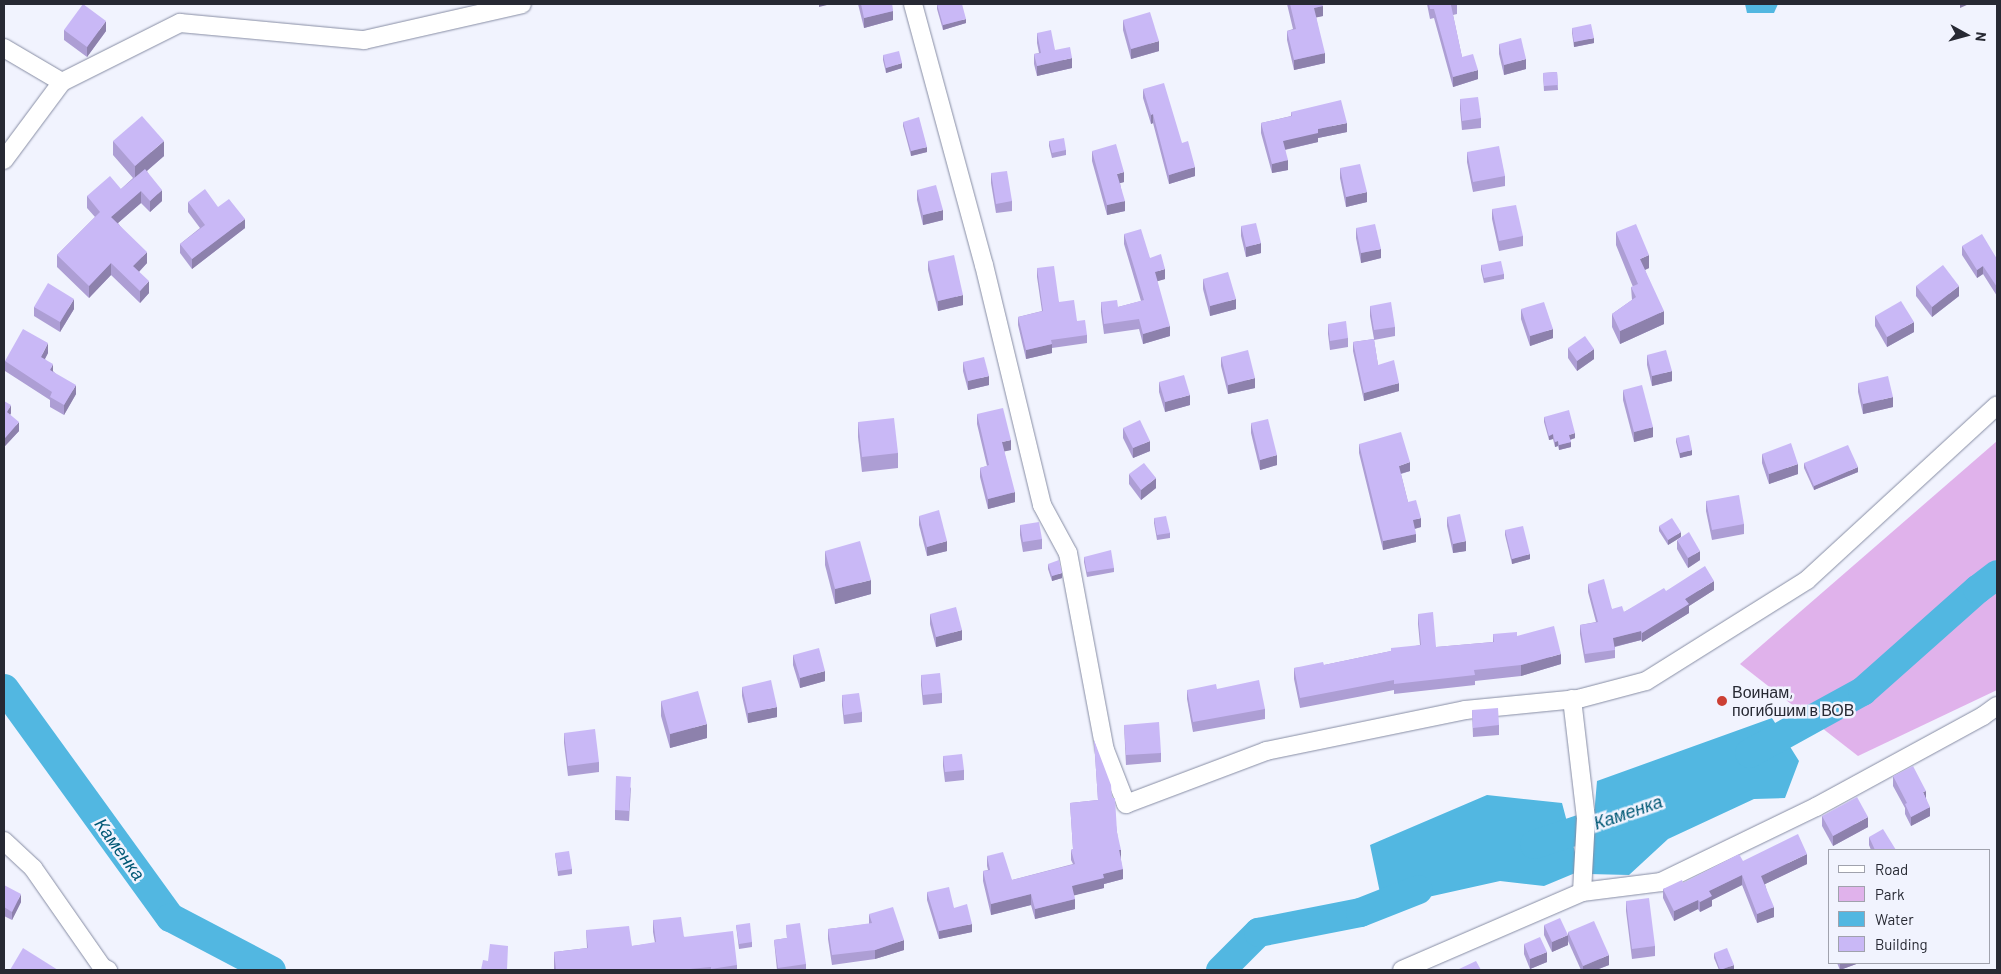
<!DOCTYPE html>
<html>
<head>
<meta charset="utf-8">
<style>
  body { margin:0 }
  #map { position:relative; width:2001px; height:974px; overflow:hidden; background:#f1f3fe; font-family:Barlow,sans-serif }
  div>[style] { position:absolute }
  .green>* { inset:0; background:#e0b2eb }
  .water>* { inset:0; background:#52b7e1 }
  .river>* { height:29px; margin:-14.5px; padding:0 14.5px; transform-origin:14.5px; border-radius:14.5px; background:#52b7e1 }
  .roads { filter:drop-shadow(0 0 1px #878da4) drop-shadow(0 0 1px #878da4) }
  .street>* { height:18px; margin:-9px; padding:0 9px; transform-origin:9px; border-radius:9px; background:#fff }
  .wall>* { inset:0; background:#ad9ed4 }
  .shaded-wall>* { inset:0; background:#8d81ac }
  .building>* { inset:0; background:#c9b8f6 }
  .dots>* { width:14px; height:14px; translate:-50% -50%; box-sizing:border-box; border:2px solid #f1f3fe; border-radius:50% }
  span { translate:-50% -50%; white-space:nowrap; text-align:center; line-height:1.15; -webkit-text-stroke:5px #f1f3fe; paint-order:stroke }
  .poi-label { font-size:16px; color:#272933 }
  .left { translate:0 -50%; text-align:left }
  .water-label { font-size:18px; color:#005875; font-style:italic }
  .frame { position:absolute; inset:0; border:5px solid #272933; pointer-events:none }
  .legend { position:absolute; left:1828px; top:849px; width:162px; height:115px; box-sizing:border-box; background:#f1f3fe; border:1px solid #a0a2ad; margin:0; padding:6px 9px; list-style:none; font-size:15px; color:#272933 }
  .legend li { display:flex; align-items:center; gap:10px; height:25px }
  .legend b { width:25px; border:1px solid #a0a2ad }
  .north { position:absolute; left:1941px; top:10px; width:50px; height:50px; -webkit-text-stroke:4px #f1f3fe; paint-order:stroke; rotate:97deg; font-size:14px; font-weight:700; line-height:20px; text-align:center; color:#272933 }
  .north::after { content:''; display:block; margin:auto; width:18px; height:22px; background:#272933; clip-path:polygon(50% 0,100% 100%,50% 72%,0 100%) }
</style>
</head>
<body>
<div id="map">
  <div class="green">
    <i style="clip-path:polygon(1997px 441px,1997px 690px,1858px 756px,1740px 664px)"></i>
  </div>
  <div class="water">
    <i style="clip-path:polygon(1745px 4px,1778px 4px,1774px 13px,1747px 13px)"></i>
    <i style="clip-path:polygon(1772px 718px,1799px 761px,1785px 798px,1754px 799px,1668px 839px,1629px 875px,1589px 874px,1597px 781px)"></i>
    <i style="clip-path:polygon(1487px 795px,1562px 803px,1580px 871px,1544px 886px,1500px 881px,1383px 907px,1370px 845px)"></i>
  </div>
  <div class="river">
    <i style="left:4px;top:688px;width:283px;rotate:54.1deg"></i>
    <i style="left:170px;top:917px;width:114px;rotate:27.7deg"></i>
    <i style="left:1749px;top:753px;width:129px;rotate:-28.8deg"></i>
    <i style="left:1862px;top:691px;width:154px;rotate:-41.6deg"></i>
    <i style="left:1977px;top:589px;width:25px;rotate:-37deg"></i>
    <i style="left:1534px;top:844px;width:85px;rotate:-18.4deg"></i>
    <i style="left:1220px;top:970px;width:54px;rotate:-45deg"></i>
    <i style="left:1258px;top:932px;width:104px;rotate:-11.1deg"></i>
    <i style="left:1360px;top:912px;width:62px;rotate:-21.6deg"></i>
  </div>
  <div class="roads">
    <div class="street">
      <i style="left:913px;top:4px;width:270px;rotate:74.8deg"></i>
      <i style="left:984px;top:265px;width:247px;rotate:76.4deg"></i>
      <i style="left:1042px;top:505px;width:55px;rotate:61.6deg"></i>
      <i style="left:1068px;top:553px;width:200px;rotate:79.4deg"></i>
      <i style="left:1105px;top:750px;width:58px;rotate:68.7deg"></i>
      <i style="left:1126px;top:804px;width:150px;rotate:-20.7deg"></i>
      <i style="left:1266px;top:751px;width:203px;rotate:-11.6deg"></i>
      <i style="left:1465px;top:710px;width:114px;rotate:-5.6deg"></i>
      <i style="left:1578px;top:699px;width:70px;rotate:-14.8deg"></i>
      <i style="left:1646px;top:681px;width:190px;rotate:-32.1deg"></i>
      <i style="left:1807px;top:580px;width:258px;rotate:-42.6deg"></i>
      <i style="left:4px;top:48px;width:67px;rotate:30.4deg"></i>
      <i style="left:62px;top:82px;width:132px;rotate:-26.6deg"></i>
      <i style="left:180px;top:23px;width:185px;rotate:5.3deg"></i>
      <i style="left:364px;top:40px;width:162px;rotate:-12.8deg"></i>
      <i style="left:4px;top:160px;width:97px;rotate:-53.4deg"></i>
      <i style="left:1572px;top:699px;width:120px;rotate:83.3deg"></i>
      <i style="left:1586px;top:818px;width:74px;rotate:93.1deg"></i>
      <i style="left:4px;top:841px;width:40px;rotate:43deg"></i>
      <i style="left:33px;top:868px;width:121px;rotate:55.1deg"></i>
      <i style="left:102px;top:967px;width:7px;rotate:27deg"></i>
      <i style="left:1402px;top:970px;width:196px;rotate:-23.4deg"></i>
      <i style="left:1582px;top:892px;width:80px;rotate:-7.2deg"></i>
      <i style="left:1661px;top:882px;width:172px;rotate:-25.8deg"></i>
      <i style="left:1816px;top:807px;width:190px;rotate:-28.6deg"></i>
      <i style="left:1983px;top:716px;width:17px;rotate:-36deg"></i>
    </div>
  </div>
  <div class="wall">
    <i style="clip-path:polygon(858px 4px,892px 4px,893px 20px,864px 28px)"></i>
    <i style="clip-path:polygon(937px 4px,966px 23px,943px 30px,937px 9px)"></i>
    <i style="clip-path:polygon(1287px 4px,1322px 4px,1323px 16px,1316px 17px,1325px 63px,1294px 70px,1287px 40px,1287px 31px,1293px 29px)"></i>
    <i style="clip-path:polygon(1427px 4px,1457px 4px,1457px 14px,1453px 15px,1462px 57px,1478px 79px,1453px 87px,1434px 18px,1430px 19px)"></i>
    <i style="clip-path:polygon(1123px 20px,1159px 51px,1131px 59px,1123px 30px)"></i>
    <i style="clip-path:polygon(1572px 28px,1594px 43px,1574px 47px,1572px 33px)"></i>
    <i style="clip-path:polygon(64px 30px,106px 31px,87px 57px,64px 40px)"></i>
    <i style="clip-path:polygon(1037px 33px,1055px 50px,1072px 68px,1037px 76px,1034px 64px,1034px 54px,1039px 53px,1037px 43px)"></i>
    <i style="clip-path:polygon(1499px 44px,1526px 69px,1504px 75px,1499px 54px)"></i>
    <i style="clip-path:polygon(883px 55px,902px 68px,886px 73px,883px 60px)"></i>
    <i style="clip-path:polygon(1557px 72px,1558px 90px,1544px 91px,1543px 73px)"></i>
    <i style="clip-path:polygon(1143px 89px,1195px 176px,1169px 184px,1153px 123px,1151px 124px,1143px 98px)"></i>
    <i style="clip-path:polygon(1460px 99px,1481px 118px,1481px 128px,1462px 130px,1460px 109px)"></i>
    <i style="clip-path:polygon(1291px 112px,1347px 132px,1318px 138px,1318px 142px,1285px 150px,1288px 170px,1272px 173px,1261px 133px,1261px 123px,1291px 116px)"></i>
    <i style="clip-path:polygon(903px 122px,927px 152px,911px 156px,903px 126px)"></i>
    <i style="clip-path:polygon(113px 141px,164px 156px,147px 171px,162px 201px,150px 212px,141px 203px,118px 223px,147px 263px,139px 272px,149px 293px,140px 303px,111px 275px,89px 298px,57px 267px,57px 255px,95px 217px,87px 208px,87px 196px,121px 189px,133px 178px,113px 155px)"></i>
    <i style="clip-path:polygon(1049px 141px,1066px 150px,1066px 155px,1052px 158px,1049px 146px)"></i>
    <i style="clip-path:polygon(1092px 151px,1124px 182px,1120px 183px,1125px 211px,1107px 215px,1092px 161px)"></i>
    <i style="clip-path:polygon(1467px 152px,1505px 176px,1505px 186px,1473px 192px,1467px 162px)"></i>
    <i style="clip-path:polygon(1340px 168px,1367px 202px,1346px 207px,1340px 178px)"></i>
    <i style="clip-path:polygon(991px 173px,1012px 201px,1012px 211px,996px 213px,991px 183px)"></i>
    <i style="clip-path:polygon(917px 190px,943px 220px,923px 225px,917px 200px)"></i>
    <i style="clip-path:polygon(188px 202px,218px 207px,245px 228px,192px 269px,180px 253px,180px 244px,200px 228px,188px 212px)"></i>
    <i style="clip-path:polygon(1492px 209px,1523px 236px,1523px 246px,1499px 251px,1492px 219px)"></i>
    <i style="clip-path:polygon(1241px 226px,1261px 253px,1246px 257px,1241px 236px)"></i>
    <i style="clip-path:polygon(1356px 228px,1381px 258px,1361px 263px,1356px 238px)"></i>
    <i style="clip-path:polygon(1616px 232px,1649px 268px,1645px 270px,1664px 324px,1620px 344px,1612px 327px,1612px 314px,1632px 300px,1631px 287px,1633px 287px,1616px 245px)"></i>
    <i style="clip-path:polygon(1124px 234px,1150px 258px,1165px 279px,1157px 281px,1170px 336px,1143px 344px,1139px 329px,1104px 334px,1101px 312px,1101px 302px,1118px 307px,1141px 301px,1124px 244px)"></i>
    <i style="clip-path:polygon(1962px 246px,1997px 259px,1997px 296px,1983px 274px,1977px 278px,1962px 255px)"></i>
    <i style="clip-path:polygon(928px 261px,963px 305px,938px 311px,928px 270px)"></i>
    <i style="clip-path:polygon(1481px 265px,1504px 274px,1504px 279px,1484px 283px,1481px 270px)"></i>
    <i style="clip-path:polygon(1037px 268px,1059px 302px,1077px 321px,1087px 335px,1087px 343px,1052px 348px,1052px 353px,1026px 359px,1018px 325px,1018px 317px,1042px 311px,1037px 277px)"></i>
    <i style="clip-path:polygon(1203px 279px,1236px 309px,1210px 316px,1203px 289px)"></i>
    <i style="clip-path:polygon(1916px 286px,1959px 296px,1932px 317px,1916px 296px)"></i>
    <i style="clip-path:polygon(1370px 306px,1395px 327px,1395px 336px,1374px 340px,1378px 365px,1399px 391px,1364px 401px,1353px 351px,1353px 342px,1374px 339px,1370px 316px)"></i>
    <i style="clip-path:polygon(34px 307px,74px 309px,60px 332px,34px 316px)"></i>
    <i style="clip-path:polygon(1521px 309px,1553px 338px,1530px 346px,1521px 319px)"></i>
    <i style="clip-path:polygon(1875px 316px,1914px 332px,1887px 347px,1875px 326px)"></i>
    <i style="clip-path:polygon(1328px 324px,1348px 338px,1348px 347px,1330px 350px,1328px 334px)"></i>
    <i style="clip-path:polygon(1568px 348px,1594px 359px,1577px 371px,1568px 358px)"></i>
    <i style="clip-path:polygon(48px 353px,45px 359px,53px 371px,76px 394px,64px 415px,50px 407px,50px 400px,5px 371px,5px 361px)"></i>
    <i style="clip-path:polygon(1647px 355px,1672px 381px,1652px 386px,1647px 365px)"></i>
    <i style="clip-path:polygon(1221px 357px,1255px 388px,1228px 394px,1221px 366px)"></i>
    <i style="clip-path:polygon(963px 362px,989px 385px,968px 390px,963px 371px)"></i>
    <i style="clip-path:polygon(1159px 382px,1190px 405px,1165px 412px,1159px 392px)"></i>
    <i style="clip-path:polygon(1858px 383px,1893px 407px,1863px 414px,1858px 392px)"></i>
    <i style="clip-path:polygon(1623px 390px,1653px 437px,1634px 442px,1623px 400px)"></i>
    <i style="clip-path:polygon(4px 401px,11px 413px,10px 415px,19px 431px,5px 446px,4px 446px)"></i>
    <i style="clip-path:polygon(977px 414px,1011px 450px,1004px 451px,1015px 502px,988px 509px,980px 477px,980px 468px,987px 466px,977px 424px)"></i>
    <i style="clip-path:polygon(1544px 417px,1575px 438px,1570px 440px,1571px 447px,1559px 450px,1558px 446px,1555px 447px,1553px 439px,1549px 440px,1544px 422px)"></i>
    <i style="clip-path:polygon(858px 422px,898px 453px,898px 468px,862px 472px,858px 437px)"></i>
    <i style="clip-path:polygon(1251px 423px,1277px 465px,1260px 470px,1251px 433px)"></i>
    <i style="clip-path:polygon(1123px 428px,1150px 451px,1133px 458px,1123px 438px)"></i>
    <i style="clip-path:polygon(1676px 438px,1692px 455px,1680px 458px,1676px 442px)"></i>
    <i style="clip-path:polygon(1359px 444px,1410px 471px,1401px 474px,1408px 502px,1421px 527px,1415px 529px,1416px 542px,1383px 550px,1359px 453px)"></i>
    <i style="clip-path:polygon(1762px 454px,1798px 474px,1769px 484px,1762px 463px)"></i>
    <i style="clip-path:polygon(1804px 463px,1858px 472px,1814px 490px,1804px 468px)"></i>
    <i style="clip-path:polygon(1129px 474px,1156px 488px,1141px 500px,1129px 484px)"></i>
    <i style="clip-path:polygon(1706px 501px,1744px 524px,1744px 534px,1712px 540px,1706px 511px)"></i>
    <i style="clip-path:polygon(919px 516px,947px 551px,927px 556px,919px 525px)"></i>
    <i style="clip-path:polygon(1447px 517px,1466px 551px,1453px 553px,1447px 526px)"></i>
    <i style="clip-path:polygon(1154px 518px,1170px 533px,1170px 538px,1157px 540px,1154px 523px)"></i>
    <i style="clip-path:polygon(1020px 525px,1042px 539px,1042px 549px,1023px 552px,1020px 535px)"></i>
    <i style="clip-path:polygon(1659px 526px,1681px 537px,1668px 545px,1659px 531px)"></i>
    <i style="clip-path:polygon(1505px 530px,1530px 559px,1512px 564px,1505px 535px)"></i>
    <i style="clip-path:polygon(1677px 540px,1700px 560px,1688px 568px,1677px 549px)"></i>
    <i style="clip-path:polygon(825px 551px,871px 594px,835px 604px,825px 565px)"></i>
    <i style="clip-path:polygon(1084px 557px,1114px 568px,1114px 572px,1087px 577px,1084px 562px)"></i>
    <i style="clip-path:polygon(1048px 564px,1062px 578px,1052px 581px,1048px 569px)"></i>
    <i style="clip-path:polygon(1588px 584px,1612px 609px,1624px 612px,1666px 591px,1714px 590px,1689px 606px,1689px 613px,1642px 642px,1641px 640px,1615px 647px,1615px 658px,1585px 663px,1580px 634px,1580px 625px,1596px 622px,1588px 592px)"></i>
    <i style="clip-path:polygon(930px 614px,962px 640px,936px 647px,930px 624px)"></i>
    <i style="clip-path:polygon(1418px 614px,1436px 647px,1493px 642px,1493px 634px,1517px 636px,1561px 664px,1521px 676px,1475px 681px,1475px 685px,1394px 694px,1394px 690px,1300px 708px,1294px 679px,1294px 668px,1324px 665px,1420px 645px,1418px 624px)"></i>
    <i style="clip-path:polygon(793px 655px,825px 681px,800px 688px,793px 665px)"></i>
    <i style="clip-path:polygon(921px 675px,942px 693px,942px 703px,923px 705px,921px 685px)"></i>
    <i style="clip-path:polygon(742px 687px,777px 717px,748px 723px,742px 696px)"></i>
    <i style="clip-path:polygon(1217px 689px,1265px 709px,1265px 719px,1193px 732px,1187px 699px,1187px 690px)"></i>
    <i style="clip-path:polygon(842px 695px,862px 712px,862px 722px,844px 724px,842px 705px)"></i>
    <i style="clip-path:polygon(661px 701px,707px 738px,670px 748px,661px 716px)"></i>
    <i style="clip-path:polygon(1472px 710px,1499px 725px,1499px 735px,1473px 737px)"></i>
    <i style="clip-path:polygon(1124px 725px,1161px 753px,1161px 762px,1126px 765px)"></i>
    <i style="clip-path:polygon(564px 733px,599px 762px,599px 772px,568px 776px,564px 743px)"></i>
    <i style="clip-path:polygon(1094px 740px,1112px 798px,1121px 860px,1123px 879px,1104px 884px,1104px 888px,1074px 895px,1075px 909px,1035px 919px,1031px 905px,991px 915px,983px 881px,983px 871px,988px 870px,987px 866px,987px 856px,1012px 880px,1073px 864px,1071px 860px,1071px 850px,1073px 849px,1070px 803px,1098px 800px)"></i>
    <i style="clip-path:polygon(943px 756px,964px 770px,964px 780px,945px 782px,943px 766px)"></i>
    <i style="clip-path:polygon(1893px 776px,1926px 798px,1930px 816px,1911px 826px,1905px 814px,1905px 808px,1893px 786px)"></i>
    <i style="clip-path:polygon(631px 787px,629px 821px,615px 820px,615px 810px)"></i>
    <i style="clip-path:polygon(1822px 816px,1868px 827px,1833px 846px,1822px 826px)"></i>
    <i style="clip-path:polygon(1869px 837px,1896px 850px,1871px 850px,1869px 845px)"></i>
    <i style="clip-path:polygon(555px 853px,572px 869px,572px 874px,558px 876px)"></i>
    <i style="clip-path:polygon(1743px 861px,1807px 864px,1765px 884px,1774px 917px,1757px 923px,1742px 885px,1712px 900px,1712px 906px,1700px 912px,1698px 909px,1674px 921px,1663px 898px,1663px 889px,1683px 883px)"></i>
    <i style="clip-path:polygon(4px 885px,21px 902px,12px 920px,4px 916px)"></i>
    <i style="clip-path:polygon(927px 892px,954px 908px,972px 932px,939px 939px,927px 900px)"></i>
    <i style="clip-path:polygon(1626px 901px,1655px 946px,1655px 956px,1632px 959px,1626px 911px)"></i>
    <i style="clip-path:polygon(869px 914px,904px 950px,875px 959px,832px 965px,828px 939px,828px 929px,869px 924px)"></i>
    <i style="clip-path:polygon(653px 920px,737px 965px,737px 970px,554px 970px,554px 952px,587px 948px,586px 930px,632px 946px,655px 943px,653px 932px)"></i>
    <i style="clip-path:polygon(736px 925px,752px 942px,752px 947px,739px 949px)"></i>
    <i style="clip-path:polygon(786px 925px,806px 964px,806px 969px,799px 970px,777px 970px,774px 940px,787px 938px)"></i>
    <i style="clip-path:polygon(1544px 925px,1568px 945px,1552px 952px,1544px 935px)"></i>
    <i style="clip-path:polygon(1568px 932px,1609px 965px,1596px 970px,1581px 970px,1568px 941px)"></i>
    <i style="clip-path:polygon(1524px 944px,1547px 962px,1530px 969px,1524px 954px)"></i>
    <i style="clip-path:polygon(1714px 953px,1734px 970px,1719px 970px,1714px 958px)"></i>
    <i style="clip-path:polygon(1837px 963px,1859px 963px,1840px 970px)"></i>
  </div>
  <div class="shaded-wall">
    <i style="clip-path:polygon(819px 4px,831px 4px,819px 7px)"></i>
    <i style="clip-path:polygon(1960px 4px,1969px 4px,1960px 8px)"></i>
    <i style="clip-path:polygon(1323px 6px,1323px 16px,1314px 18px,1314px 8px)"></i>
    <i style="clip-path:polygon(893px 11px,893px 20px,864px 28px,864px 18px)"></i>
    <i style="clip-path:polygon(966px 19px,966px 23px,943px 30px,943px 25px)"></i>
    <i style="clip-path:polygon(106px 21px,106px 31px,87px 57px,87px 47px)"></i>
    <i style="clip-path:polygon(1594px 38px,1594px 43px,1574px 47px,1574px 42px)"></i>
    <i style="clip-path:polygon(1159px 41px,1159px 51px,1131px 59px,1131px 49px)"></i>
    <i style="clip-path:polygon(1325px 53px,1325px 63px,1294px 70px,1294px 60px)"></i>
    <i style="clip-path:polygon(1072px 58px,1072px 68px,1037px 76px,1037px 66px)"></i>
    <i style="clip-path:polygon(1526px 59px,1526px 69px,1504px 75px,1504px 65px)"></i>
    <i style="clip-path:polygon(902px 63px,902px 68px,886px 73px,886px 68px)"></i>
    <i style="clip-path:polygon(1478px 70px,1478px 79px,1453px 87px,1453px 77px)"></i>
    <i style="clip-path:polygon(1153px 114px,1153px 123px,1151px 124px,1151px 115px)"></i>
    <i style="clip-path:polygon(1347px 123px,1347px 132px,1318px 138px,1318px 142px,1283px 150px,1283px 141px,1318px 129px)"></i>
    <i style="clip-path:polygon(164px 141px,164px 156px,135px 181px,135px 166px)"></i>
    <i style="clip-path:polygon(927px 147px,927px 152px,911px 156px,911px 151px)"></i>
    <i style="clip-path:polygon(1288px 160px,1288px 170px,1272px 173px,1272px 164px)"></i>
    <i style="clip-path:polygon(1195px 167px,1195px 176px,1169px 184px,1169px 175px)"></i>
    <i style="clip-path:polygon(1124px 172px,1124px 182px,1117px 184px,1117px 174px)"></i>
    <i style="clip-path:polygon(162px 190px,162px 201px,150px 212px,150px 201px)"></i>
    <i style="clip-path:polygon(141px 191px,141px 203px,111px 229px,111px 217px)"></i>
    <i style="clip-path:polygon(1367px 192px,1367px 202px,1346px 207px,1346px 197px)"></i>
    <i style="clip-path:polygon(1125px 201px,1125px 211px,1107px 215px,1107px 205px)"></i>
    <i style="clip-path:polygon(943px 210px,943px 220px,923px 225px,923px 215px)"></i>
    <i style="clip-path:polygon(245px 219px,245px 228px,192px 269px,192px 259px)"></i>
    <i style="clip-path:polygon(1261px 243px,1261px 253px,1246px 257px,1246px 247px)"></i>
    <i style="clip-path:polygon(1381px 249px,1381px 258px,1361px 263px,1361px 253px)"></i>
    <i style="clip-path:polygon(147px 252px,147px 263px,133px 278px,133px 266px)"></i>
    <i style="clip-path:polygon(1649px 255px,1649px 268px,1640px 272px,1640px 259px)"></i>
    <i style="clip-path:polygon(111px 263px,111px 275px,89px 298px,89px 286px)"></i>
    <i style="clip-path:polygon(1983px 266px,1983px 274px,1977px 278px,1977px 270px)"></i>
    <i style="clip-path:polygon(1165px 269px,1165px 279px,1155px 282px,1155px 272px)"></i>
    <i style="clip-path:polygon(149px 281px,149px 293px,140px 303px,140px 291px)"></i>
    <i style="clip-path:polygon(1959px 286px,1959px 296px,1932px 317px,1932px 307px)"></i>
    <i style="clip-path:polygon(963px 295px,963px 305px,938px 311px,938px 301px)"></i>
    <i style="clip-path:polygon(74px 299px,74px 309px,60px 332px,60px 322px)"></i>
    <i style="clip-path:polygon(1236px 299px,1236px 309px,1210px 316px,1210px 306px)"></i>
    <i style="clip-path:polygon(1664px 311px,1664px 324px,1620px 344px,1620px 331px)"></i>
    <i style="clip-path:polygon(1914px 322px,1914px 332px,1887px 347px,1887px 337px)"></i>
    <i style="clip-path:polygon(1170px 326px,1170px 336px,1143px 344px,1143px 334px)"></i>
    <i style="clip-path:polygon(1553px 329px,1553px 338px,1530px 346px,1530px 336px)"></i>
    <i style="clip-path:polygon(48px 343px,48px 353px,41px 366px,41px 357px)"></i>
    <i style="clip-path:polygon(1052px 344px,1052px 353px,1026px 359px,1026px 350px)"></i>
    <i style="clip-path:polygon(1594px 349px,1594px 359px,1577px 371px,1577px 361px)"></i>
    <i style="clip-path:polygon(53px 364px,53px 374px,50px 370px)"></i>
    <i style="clip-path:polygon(1672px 371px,1672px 381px,1652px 386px,1652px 376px)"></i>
    <i style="clip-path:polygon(989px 376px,989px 385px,968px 390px,968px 381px)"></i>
    <i style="clip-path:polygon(1255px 378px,1255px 388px,1228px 394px,1228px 385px)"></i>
    <i style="clip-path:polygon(1399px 383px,1399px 391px,1364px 401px,1364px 393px)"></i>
    <i style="clip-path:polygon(76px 385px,76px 394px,64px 415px,64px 405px)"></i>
    <i style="clip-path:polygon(1190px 395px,1190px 405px,1165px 412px,1165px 402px)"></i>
    <i style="clip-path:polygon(1893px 397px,1893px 407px,1863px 414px,1863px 404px)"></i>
    <i style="clip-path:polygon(11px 405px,11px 413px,7px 421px,7px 412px)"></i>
    <i style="clip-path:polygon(19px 422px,19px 431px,5px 446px,5px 438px)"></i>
    <i style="clip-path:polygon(1653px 427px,1653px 437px,1634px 442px,1634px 432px)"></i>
    <i style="clip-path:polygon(1575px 433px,1575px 438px,1569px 440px,1569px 435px)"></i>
    <i style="clip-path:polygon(1553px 434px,1553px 439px,1549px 440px,1549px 436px)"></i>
    <i style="clip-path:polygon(1011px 440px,1011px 450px,1002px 452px,1002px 442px)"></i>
    <i style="clip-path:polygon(1150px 441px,1150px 451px,1133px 458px,1133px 448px)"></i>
    <i style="clip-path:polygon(1558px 441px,1558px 446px,1555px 447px,1555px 442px)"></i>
    <i style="clip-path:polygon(1571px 442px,1571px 447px,1559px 450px,1559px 445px)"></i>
    <i style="clip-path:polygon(1692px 450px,1692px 455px,1680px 458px,1680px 453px)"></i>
    <i style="clip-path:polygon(1277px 455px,1277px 465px,1260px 470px,1260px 460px)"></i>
    <i style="clip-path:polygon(1410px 462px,1410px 471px,1399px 474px,1399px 466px)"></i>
    <i style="clip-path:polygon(1798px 464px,1798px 474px,1769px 484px,1769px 474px)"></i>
    <i style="clip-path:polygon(1858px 467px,1858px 472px,1814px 490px,1814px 486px)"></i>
    <i style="clip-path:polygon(1156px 478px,1156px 488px,1141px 500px,1141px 490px)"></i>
    <i style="clip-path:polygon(1015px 492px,1015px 502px,988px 509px,988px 499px)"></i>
    <i style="clip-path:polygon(1421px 518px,1421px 527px,1413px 529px,1413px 520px)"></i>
    <i style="clip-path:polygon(1681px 532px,1681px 537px,1668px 545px,1668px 540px)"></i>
    <i style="clip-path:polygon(1416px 534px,1416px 542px,1383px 550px,1383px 541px)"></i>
    <i style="clip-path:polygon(947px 541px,947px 551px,927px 556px,927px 547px)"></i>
    <i style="clip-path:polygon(1466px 541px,1466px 551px,1453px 553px,1453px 544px)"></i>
    <i style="clip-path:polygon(1700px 551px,1700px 560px,1688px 568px,1688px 558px)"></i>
    <i style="clip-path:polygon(1530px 554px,1530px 559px,1512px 564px,1512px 559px)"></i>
    <i style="clip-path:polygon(1062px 573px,1062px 578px,1052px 581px,1052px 576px)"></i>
    <i style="clip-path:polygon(871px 580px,871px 594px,835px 604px,835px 589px)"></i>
    <i style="clip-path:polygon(1714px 581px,1714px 590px,1689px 606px,1689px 613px,1642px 642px,1642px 633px,1685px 599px)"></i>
    <i style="clip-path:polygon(962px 630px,962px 640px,936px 647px,936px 637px)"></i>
    <i style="clip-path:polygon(1641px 631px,1641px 640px,1613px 647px,1613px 638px)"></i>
    <i style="clip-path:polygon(1561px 654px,1561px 664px,1521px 676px,1521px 665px)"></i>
    <i style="clip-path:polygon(825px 671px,825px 681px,800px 688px,800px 678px)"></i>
    <i style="clip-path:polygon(777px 707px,777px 717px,748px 723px,748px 713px)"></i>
    <i style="clip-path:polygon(707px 724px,707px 738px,670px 748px,670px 734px)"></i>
    <i style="clip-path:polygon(1926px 791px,1926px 800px,1923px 792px)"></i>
    <i style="clip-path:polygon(1930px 807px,1930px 816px,1911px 826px,1911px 817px)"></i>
    <i style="clip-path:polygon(1868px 817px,1868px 827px,1833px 846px,1833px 836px)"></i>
    <i style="clip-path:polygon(1119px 850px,1121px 850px,1121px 860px)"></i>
    <i style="clip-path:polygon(1807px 854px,1807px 864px,1761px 886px,1761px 876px)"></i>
    <i style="clip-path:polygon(1123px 869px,1123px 879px,1104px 884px,1104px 888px,1072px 896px,1072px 886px,1103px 874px)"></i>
    <i style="clip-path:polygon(1742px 875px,1742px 885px,1712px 900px,1712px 906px,1700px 912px,1700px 902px,1709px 891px)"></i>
    <i style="clip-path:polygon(21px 894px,21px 902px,12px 920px,12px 912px)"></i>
    <i style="clip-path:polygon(1031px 894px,1031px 905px,991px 915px,991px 904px)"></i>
    <i style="clip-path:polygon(1075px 899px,1075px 909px,1035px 919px,1035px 909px)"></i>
    <i style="clip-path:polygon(1698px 900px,1698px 909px,1674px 921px,1674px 911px)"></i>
    <i style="clip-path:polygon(1774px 907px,1774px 917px,1757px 923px,1757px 914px)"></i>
    <i style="clip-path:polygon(972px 924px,972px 932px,939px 939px,939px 931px)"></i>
    <i style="clip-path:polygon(1568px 935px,1568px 945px,1552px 952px,1552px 942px)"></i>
    <i style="clip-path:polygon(904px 940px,904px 950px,875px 959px,875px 950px)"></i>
    <i style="clip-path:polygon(1547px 952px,1547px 962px,1530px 969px,1530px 959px)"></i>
    <i style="clip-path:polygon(1609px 955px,1609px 965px,1596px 970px,1583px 970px,1583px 966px)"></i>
    <i style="clip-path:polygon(1840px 963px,1859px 963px,1840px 970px)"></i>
    <i style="clip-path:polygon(1734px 965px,1734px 970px,1720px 970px)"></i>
  </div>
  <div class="building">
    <i style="clip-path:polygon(83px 4px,106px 21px,87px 47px,64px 30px)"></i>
    <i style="clip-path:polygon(861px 4px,892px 4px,893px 11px,864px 18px)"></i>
    <i style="clip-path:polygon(937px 4px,962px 4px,966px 19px,943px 25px)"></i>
    <i style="clip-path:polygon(1290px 4px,1322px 4px,1323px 6px,1314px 8px,1325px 53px,1294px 60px,1287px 31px,1296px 29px)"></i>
    <i style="clip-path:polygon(1429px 4px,1457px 4px,1451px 5px,1462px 57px,1473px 54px,1478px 70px,1453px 77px,1434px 9px,1430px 9px)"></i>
    <i style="clip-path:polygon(1150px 12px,1159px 41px,1131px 49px,1123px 20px)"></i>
    <i style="clip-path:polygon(1591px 24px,1594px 38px,1574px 42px,1572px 28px)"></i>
    <i style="clip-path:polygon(1051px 30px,1055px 50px,1070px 47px,1072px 58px,1037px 66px,1034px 54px,1041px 53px,1037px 33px)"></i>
    <i style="clip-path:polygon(1521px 38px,1526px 59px,1504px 65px,1499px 44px)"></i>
    <i style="clip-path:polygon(899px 51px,902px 63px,886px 68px,883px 55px)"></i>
    <i style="clip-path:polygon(1557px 72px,1558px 85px,1544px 86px,1543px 73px)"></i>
    <i style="clip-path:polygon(1164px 83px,1182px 143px,1188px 141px,1195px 167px,1169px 175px,1153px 114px,1151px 115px,1143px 89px)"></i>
    <i style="clip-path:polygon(1478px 97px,1481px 118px,1462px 121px,1460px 99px)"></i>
    <i style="clip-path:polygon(1341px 100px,1347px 123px,1318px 129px,1318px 133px,1283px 141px,1288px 160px,1272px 164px,1261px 123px,1292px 116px,1291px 112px)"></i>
    <i style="clip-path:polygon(142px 116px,164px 141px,135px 166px,113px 141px)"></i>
    <i style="clip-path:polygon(919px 117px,927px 147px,911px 151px,903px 122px)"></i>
    <i style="clip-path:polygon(1064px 138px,1066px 150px,1052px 153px,1049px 141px)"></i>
    <i style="clip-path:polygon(1116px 144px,1124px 172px,1117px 174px,1125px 201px,1107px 205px,1092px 151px)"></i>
    <i style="clip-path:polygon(1499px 146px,1505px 176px,1473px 182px,1467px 152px)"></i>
    <i style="clip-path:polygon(1360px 164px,1367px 192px,1346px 197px,1340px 168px)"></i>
    <i style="clip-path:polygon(145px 169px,162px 190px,150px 201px,141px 191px,111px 217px,147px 252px,133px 266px,149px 281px,140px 291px,111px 263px,89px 286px,57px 255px,100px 212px,87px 196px,110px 176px,121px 189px)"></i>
    <i style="clip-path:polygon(1007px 171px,1012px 201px,996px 204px,991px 173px)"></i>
    <i style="clip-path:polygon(936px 185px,943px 210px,923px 215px,917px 190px)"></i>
    <i style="clip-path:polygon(205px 189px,218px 207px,229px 199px,245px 219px,192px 259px,180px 244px,205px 225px,188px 202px)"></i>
    <i style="clip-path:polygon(1516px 205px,1523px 236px,1499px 241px,1492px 209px)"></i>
    <i style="clip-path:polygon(1256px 223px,1261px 243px,1246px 247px,1241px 226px)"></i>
    <i style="clip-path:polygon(1375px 224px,1381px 249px,1361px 253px,1356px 228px)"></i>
    <i style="clip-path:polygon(1636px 224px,1649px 255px,1640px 259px,1664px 311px,1620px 331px,1612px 314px,1636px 297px,1631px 287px,1638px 284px,1616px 232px)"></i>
    <i style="clip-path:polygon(1141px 229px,1150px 258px,1161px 254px,1165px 269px,1155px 272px,1170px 326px,1143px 334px,1139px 319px,1104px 324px,1101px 302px,1117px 300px,1118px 307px,1144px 300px,1124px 234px)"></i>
    <i style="clip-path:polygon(1982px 234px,1997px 259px,1997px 287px,1983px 266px,1977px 270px,1962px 246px)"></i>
    <i style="clip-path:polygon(954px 255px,963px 295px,938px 301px,928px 261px)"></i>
    <i style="clip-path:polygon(1501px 261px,1504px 274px,1484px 278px,1481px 265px)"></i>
    <i style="clip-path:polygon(1943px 265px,1959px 286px,1932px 307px,1916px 286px)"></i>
    <i style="clip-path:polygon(1054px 266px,1059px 302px,1074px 300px,1077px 321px,1085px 320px,1087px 335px,1051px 340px,1052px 344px,1026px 350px,1018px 317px,1043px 311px,1037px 268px)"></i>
    <i style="clip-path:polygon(1228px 272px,1236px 299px,1210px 306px,1203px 279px)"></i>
    <i style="clip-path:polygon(48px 283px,74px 299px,60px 322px,34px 307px)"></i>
    <i style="clip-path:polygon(1901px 301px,1914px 322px,1887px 337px,1875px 316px)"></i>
    <i style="clip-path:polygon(1391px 302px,1395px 327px,1374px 330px,1370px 306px)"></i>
    <i style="clip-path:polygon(1544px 302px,1553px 329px,1530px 336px,1521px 309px)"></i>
    <i style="clip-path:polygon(1346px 321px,1348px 338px,1330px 341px,1328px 324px)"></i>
    <i style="clip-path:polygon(23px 329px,48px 343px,41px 357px,53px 364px,50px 370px,76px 385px,64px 405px,50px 397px,52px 392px,5px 361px)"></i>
    <i style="clip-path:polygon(1585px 336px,1594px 349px,1577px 361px,1568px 348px)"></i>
    <i style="clip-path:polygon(1374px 339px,1378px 365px,1394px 360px,1399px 383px,1364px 393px,1353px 342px)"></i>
    <i style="clip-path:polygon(1248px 350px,1255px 378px,1228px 385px,1221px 357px)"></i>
    <i style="clip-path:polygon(1666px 350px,1672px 371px,1652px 376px,1647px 355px)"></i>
    <i style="clip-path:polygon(984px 357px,989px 376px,968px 381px,963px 362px)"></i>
    <i style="clip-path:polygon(1184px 375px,1190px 395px,1165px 402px,1159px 382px)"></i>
    <i style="clip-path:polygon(1888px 376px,1893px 397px,1863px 404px,1858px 383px)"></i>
    <i style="clip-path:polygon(1642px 385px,1653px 427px,1634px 432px,1623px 390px)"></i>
    <i style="clip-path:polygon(4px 401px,11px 405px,7px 412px,19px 422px,5px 438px,4px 437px)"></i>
    <i style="clip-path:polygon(1003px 408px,1011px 440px,1002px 442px,1015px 492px,988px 499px,980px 468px,989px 465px,977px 414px)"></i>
    <i style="clip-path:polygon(1569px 410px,1575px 433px,1569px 435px,1571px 442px,1559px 445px,1558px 441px,1555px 442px,1553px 434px,1549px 436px,1544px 417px)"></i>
    <i style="clip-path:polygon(894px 418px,898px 453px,862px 457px,858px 422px)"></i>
    <i style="clip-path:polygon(1268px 419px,1277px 455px,1260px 460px,1251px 423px)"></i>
    <i style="clip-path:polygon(1140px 420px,1150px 441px,1133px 448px,1123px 428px)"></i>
    <i style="clip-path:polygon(1401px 432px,1410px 462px,1399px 466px,1408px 502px,1416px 500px,1421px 518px,1413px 520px,1416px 534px,1383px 541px,1359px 444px)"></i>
    <i style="clip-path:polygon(1689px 435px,1692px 450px,1680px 453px,1676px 438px)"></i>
    <i style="clip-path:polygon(1791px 443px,1798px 464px,1769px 474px,1762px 454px)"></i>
    <i style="clip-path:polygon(1848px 445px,1858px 467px,1814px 486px,1804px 463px)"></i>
    <i style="clip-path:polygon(1144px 463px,1156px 478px,1141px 490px,1129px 474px)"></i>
    <i style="clip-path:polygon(1739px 495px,1744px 524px,1712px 530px,1706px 501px)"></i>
    <i style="clip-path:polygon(939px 510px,947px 541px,927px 547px,919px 516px)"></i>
    <i style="clip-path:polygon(1460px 514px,1466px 541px,1453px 544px,1447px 517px)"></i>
    <i style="clip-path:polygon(1166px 516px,1170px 533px,1157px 535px,1154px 518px)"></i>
    <i style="clip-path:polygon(1672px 518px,1681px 532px,1668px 540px,1659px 526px)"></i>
    <i style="clip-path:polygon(1039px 522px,1042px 539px,1023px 542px,1020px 525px)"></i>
    <i style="clip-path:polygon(1523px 526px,1530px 554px,1512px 559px,1505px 530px)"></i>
    <i style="clip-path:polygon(1689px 532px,1700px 551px,1688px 558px,1677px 540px)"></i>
    <i style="clip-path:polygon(860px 541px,871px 580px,835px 589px,825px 551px)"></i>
    <i style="clip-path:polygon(1111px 550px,1114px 568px,1087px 572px,1084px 557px)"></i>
    <i style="clip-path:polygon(1059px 560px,1062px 573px,1052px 576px,1048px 564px)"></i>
    <i style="clip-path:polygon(1705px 566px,1714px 581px,1685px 599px,1689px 604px,1642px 633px,1641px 631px,1613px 638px,1615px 650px,1585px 654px,1580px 625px,1598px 622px,1588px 584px,1604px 579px,1612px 609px,1622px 606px,1624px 612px,1664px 588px,1666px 591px)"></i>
    <i style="clip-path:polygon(956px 607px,962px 630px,936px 637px,930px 614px)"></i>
    <i style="clip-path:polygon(1433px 612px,1436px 647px,1494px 642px,1493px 634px,1517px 632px,1517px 636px,1554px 626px,1561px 654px,1521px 665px,1474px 670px,1475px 675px,1394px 684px,1394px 680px,1300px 698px,1294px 668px,1323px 662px,1324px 665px,1391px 651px,1391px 648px,1421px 645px,1418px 614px)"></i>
    <i style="clip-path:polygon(819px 648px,825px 671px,800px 678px,793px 655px)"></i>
    <i style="clip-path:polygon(940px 673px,942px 693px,923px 695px,921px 675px)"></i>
    <i style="clip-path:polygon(771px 680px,777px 707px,748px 713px,742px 687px)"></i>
    <i style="clip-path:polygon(1259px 680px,1265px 709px,1193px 722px,1187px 690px,1216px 684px,1217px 689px)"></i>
    <i style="clip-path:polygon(698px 691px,707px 724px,670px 734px,661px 701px)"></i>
    <i style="clip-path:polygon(859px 693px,862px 712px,844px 715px,842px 695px)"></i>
    <i style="clip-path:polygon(1498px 708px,1499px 725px,1473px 728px,1472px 710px)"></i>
    <i style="clip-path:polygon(1159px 722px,1161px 753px,1126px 755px,1124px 725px)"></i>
    <i style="clip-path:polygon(595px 729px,599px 762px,568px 766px,564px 733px)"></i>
    <i style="clip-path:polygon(1094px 740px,1111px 785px,1112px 798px,1115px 798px,1117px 832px,1121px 850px,1119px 850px,1123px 869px,1103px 874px,1104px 878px,1072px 886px,1075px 899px,1035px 909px,1031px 894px,991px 904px,983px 871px,990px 870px,987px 856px,1003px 852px,1012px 880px,1075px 864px,1071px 850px,1073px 849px,1070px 803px,1098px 800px)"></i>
    <i style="clip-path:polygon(962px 754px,964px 770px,945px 772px,943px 756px)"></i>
    <i style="clip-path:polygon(1913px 766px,1926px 791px,1923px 792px,1930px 807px,1911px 817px,1905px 804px,1907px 803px,1893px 776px)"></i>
    <i style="clip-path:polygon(616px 776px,631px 777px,629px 811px,615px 810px)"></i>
    <i style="clip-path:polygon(1857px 797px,1868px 817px,1833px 836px,1822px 816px)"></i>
    <i style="clip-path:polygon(1883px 829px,1896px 850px,1875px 850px,1869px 837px)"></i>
    <i style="clip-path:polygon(1798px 834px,1807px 854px,1761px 876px,1774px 907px,1757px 914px,1742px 875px,1709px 891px,1712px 896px,1700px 902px,1698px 900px,1674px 911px,1663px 889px,1682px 880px,1683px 883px,1739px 854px,1743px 861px)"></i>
    <i style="clip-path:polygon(569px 851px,572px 869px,558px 871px,555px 853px)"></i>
    <i style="clip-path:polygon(4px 885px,21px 894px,12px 912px,4px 907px)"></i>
    <i style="clip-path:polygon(949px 887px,954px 908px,967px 904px,972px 924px,939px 931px,927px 892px)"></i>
    <i style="clip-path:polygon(1649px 898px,1655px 946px,1632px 949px,1626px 901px)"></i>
    <i style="clip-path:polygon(893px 907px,904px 940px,875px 950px,832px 955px,828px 929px,872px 923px,869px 914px)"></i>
    <i style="clip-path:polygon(681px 917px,684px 937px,733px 931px,737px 965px,711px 969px,711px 967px,679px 970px,556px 970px,554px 952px,588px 948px,586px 930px,629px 926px,632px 946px,656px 942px,653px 920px)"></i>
    <i style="clip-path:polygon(1560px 918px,1568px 935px,1552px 942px,1544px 925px)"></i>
    <i style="clip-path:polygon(1594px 921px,1609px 955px,1583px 966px,1568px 932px)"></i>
    <i style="clip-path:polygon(750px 923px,752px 942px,739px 944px,736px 925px)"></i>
    <i style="clip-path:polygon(800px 923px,806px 964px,778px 968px,774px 940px,787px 938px,786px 925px)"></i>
    <i style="clip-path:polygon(1540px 937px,1547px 952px,1530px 959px,1524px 944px)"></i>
    <i style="clip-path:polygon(490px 944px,508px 946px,507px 970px,481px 970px,483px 960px,488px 961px)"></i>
    <i style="clip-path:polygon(23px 948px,58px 970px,10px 970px)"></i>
    <i style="clip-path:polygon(1727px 948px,1734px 965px,1720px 970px,1714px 953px)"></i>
    <i style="clip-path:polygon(1476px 961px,1481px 970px,1457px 970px)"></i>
  </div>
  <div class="dots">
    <i style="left:1722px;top:701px;background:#cc3f34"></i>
  </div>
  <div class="poi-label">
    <span class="left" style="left:1732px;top:701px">Воинам,<br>погибшим в ВОВ</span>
  </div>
  <div class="water-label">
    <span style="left:1628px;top:812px;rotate:-19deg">Каменка</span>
    <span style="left:120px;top:849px;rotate:54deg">Каменка</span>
  </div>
  <div class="frame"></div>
  <ul class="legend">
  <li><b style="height:6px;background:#fff"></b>Road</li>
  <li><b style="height:14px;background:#e0b2eb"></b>Park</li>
  <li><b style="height:14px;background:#52b7e1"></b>Water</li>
  <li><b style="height:14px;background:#c9b8f6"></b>Building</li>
  </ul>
  <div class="north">N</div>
</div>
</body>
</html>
